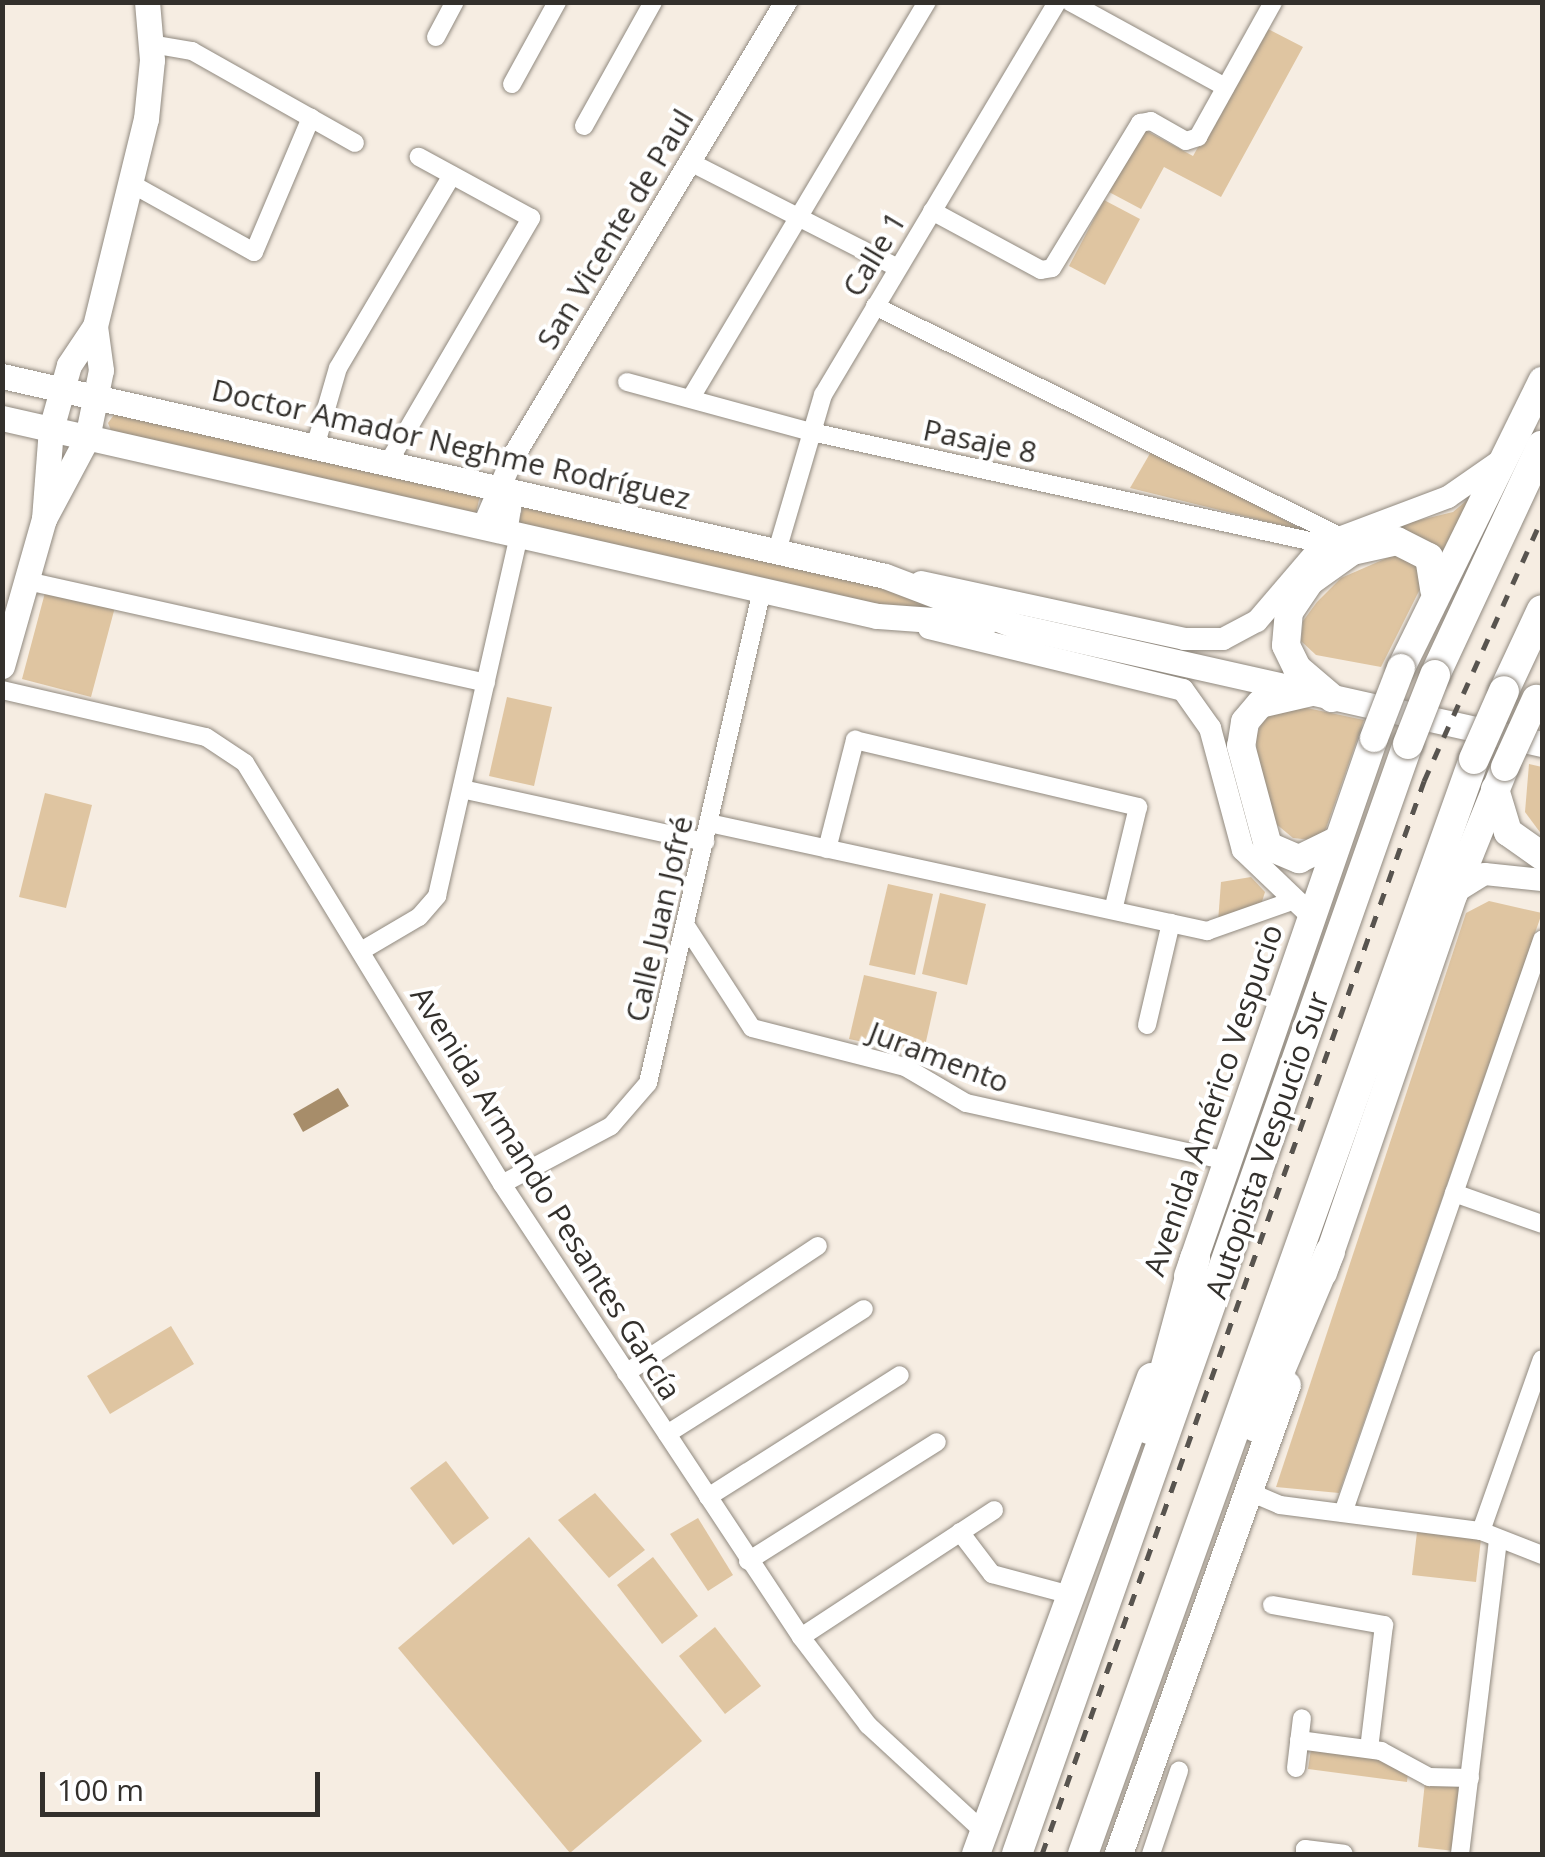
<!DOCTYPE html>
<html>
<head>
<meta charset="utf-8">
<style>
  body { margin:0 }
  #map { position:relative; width:1545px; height:1857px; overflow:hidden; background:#f6ede2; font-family:"Open Sans",sans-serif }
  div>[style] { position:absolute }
  .green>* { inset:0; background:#dfc5a1 }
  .water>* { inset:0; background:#a78d6a }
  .roads { filter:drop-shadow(0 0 2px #918a80) drop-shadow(0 0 2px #918a80) }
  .minor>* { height:18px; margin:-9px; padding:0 9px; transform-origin:9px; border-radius:9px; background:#fff }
  .tertiary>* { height:22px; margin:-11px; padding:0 11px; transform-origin:11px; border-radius:11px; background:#fff }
  .secondary>* { height:25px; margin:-12.5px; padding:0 12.5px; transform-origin:12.5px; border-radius:12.5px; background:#fff }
  .primary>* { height:28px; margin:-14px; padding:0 14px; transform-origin:14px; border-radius:14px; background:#fff }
  .motorway>* { height:30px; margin:-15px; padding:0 15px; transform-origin:15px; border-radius:15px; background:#fff }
  .rail>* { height:5px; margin-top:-2.5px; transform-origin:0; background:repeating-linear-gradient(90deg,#58544f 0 12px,transparent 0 24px) }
  .bridges { filter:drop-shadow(0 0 2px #918a80) drop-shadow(0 0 2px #918a80) }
  .primary-bridge>* { height:28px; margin:-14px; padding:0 14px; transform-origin:14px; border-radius:14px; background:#fff }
  .motorway-bridge>* { height:30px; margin:-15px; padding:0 15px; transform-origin:15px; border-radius:15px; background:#fff }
  span { translate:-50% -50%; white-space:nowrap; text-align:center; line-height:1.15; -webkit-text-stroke:8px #fff; paint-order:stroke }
  .street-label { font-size:30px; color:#33302c }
  .frame { position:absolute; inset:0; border:5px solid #33302c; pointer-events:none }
  .scale { position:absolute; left:40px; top:1772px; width:280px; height:45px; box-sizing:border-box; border:5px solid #33302c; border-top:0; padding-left:12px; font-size:30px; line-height:35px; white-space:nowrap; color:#33302c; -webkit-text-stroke:8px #fff; paint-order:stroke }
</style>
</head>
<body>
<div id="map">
  <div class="green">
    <i style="clip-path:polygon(1266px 28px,1303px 47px,1221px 197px,1164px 167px,1141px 209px,1109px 192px,1143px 129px,1193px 156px)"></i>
    <i style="clip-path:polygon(1104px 200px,1140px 219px,1105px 285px,1069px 266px)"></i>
    <i style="clip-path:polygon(116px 412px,480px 495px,476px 514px,112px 433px,108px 423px)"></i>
    <i style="clip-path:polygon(1152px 450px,1305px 531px,1130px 488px)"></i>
    <i style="clip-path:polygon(1472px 496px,1442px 558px,1387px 528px,1453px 512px)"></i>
    <i style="clip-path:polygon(523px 506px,892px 586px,945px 606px,904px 612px,524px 528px,519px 522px)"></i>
    <i style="clip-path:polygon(1396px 554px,1419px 561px,1427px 575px,1381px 667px,1316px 655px,1301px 641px,1303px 621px,1317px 602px,1341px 578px)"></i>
    <i style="clip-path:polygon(46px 589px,115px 607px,91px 697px,22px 679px)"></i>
    <i style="clip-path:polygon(507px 697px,552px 707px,534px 786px,489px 776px)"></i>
    <i style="clip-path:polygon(1288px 704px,1364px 720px,1324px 834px,1311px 840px,1293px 838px,1275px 823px,1257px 756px,1256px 736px,1266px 714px)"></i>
    <i style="clip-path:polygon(1529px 764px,1542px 767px,1542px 835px,1525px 812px)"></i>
    <i style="clip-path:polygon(45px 793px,92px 805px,66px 908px,19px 897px)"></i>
    <i style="clip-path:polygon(1251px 877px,1265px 892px,1260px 908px,1218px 922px,1221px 882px)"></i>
    <i style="clip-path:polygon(888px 884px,933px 894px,915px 975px,869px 965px)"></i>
    <i style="clip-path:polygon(940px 893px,986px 904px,967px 985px,922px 974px)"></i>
    <i style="clip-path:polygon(1489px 901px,1542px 913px,1339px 1493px,1276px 1487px,1466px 913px)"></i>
    <i style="clip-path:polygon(864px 975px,937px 992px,923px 1055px,849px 1039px)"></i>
    <i style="clip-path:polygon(171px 1326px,194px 1364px,110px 1414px,87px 1376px)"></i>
    <i style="clip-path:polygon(446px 1461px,489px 1518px,453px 1545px,410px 1488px)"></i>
    <i style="clip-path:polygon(595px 1493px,645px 1550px,609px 1578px,558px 1520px)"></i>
    <i style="clip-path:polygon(698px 1518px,733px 1575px,708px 1591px,670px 1534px)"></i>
    <i style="clip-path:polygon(1417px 1532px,1481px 1539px,1476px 1582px,1412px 1575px)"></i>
    <i style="clip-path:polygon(529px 1537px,702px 1741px,570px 1853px,398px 1648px)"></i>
    <i style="clip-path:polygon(653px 1557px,698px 1616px,662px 1644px,617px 1585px)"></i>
    <i style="clip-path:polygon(715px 1627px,761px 1686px,725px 1714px,679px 1656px)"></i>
    <i style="clip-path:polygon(1311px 1749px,1379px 1757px,1408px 1773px,1407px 1782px,1308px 1769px)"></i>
    <i style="clip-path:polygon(1425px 1782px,1462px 1786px,1455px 1851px,1418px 1847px)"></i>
  </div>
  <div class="water">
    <i style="clip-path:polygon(338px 1088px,349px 1106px,303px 1132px,293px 1114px)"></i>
  </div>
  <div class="roads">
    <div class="minor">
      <i style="left:1070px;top:2px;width:177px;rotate:28.7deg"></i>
      <i style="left:436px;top:37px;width:40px;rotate:-62deg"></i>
      <i style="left:151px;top:44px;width:42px;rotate:9.7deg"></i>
      <i style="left:192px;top:51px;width:187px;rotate:29.4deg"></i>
      <i style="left:512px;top:84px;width:94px;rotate:-61.2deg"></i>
      <i style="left:584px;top:126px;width:142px;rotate:-60.9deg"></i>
      <i style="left:690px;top:162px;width:233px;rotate:27deg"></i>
      <i style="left:130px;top:183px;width:142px;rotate:29.1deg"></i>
      <i style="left:254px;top:252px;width:146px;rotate:-67deg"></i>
      <i style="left:932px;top:211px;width:124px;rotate:28.4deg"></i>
      <i style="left:1041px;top:270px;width:11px;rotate:-10deg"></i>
      <i style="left:1052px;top:268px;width:170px;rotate:-58.7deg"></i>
      <i style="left:1140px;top:123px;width:11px;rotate:-10deg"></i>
      <i style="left:1151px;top:121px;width:40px;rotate:29.7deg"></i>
      <i style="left:1186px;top:141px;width:13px;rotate:-18deg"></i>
      <i style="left:1198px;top:137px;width:154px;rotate:-60.9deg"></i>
      <i style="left:875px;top:306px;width:516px;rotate:26.37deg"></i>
      <i style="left:627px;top:382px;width:187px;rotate:15.2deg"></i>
      <i style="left:807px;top:431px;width:528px;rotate:12.35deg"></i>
      <i style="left:692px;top:396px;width:459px;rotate:-59.2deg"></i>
      <i style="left:315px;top:447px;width:82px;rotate:-73.8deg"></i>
      <i style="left:338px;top:368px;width:224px;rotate:-59.4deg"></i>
      <i style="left:388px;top:463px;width:284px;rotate:-59.7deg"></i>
      <i style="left:531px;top:218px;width:128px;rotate:-151.4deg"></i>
      <i style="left:777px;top:551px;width:163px;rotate:-73.6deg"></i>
      <i style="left:823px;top:395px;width:457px;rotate:-59.2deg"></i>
      <i style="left:27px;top:581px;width:470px;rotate:12.5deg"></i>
      <i style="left:2px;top:690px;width:209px;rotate:13deg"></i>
      <i style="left:206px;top:737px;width:47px;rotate:33.7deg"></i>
      <i style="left:245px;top:763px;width:493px;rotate:58.6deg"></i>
      <i style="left:502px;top:1184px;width:543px;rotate:56.57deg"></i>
      <i style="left:801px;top:1637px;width:111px;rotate:52.7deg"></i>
      <i style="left:868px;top:1725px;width:158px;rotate:42.7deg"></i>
      <i style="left:462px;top:789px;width:249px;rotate:12.3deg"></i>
      <i style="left:709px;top:823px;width:510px;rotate:12.24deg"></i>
      <i style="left:1207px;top:931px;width:90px;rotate:-19.4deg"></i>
      <i style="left:827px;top:849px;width:113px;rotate:-75.6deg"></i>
      <i style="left:855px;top:740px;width:291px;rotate:13.3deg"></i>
      <i style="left:1138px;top:807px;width:106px;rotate:103.6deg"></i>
      <i style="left:686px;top:926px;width:121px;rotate:57.1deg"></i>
      <i style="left:752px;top:1028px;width:158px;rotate:14.3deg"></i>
      <i style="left:905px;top:1067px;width:71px;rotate:30.5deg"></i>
      <i style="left:966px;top:1103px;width:267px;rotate:12.5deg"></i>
      <i style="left:361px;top:951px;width:67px;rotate:-30.4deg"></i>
      <i style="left:419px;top:917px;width:28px;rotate:-49deg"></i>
      <i style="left:437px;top:896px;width:370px;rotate:-77.2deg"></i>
      <i style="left:1147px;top:1025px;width:105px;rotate:-76.8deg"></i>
      <i style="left:502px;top:1184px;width:123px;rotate:-28deg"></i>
      <i style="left:611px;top:1126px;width:57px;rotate:-49.3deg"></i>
      <i style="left:648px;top:1083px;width:506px;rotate:-76.98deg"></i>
      <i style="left:1454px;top:1193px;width:93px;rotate:19.4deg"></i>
      <i style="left:626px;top:1373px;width:230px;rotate:-33.5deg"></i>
      <i style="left:667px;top:1434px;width:233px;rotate:-32.4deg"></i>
      <i style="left:1252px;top:1493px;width:30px;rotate:23deg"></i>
      <i style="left:1280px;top:1505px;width:203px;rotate:7.4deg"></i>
      <i style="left:1481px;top:1531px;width:66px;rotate:21.5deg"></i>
      <i style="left:708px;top:1497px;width:227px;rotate:-32.4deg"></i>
      <i style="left:1343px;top:1513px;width:607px;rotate:-70.85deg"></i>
      <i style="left:1481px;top:1531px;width:182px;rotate:-70.5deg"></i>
      <i style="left:960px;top:1532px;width:53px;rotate:52.7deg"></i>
      <i style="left:992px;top:1574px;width:82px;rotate:14.9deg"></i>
      <i style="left:748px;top:1561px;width:223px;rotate:-32.2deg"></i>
      <i style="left:1272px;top:1605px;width:114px;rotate:10.1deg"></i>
      <i style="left:1384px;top:1625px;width:125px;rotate:96.9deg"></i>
      <i style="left:801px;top:1637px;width:231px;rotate:-33.3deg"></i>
      <i style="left:1299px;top:1740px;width:83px;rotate:7.6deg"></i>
      <i style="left:1381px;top:1751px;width:55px;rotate:28.4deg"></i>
      <i style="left:1429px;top:1777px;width:41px;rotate:1.4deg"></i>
      <i style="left:1296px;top:1768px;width:50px;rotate:-83.2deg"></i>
      <i style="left:1151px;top:1854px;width:88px;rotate:-71.4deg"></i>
      <i style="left:1305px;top:1854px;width:5px;rotate:-90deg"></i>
      <i style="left:1305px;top:1849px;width:39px;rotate:7deg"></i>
      <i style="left:1460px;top:1854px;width:316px;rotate:-83.1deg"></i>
    </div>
    <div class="tertiary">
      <i style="left:502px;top:489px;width:21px;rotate:67deg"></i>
      <i style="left:510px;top:508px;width:24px;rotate:99deg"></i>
      <i style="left:483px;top:527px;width:76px;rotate:-66.8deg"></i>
      <i style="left:513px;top:457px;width:531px;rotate:-59.04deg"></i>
      <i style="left:921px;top:582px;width:269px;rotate:12.2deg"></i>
      <i style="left:1184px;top:639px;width:39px"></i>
      <i style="left:1223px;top:639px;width:38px;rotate:-28deg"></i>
      <i style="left:1257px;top:621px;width:101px;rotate:-49.4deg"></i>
      <i style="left:1323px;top:544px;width:134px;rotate:-20.6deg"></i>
      <i style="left:1448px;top:497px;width:63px;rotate:-34.7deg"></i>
      <i style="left:929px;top:628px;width:261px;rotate:13.7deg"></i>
      <i style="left:1183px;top:690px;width:47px;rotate:54.6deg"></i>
      <i style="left:1210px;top:728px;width:126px;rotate:74.9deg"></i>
      <i style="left:1243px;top:850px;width:93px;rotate:43.7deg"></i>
      <i style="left:1454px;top:893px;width:36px;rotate:-32deg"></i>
      <i style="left:1485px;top:874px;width:57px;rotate:6deg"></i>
    </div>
    <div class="secondary">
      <i style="left:2px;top:376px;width:905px;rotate:12.76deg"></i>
      <i style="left:885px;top:576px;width:140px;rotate:20.9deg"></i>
      <i style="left:1016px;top:626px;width:539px;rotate:12.64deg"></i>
      <i style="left:2px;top:418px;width:897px;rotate:12.75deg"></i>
      <i style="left:877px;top:616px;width:108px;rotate:4.2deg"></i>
      <i style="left:44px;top:519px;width:92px;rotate:-62deg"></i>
      <i style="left:87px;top:438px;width:69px;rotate:-78.4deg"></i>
      <i style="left:101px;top:370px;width:44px;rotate:-97.8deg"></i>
      <i style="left:2px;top:666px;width:153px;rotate:-74.1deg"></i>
      <i style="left:44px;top:519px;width:90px;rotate:-85.6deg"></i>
      <i style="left:51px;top:429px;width:66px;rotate:-74.3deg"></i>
      <i style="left:69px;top:365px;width:47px;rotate:-56.3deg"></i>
      <i style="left:95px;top:326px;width:213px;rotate:-76.2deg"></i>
      <i style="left:146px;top:119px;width:59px;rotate:-84.2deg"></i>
      <i style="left:152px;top:60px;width:58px;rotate:-94.9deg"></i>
    </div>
    <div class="primary">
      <i style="left:1401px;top:668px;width:320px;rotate:-63.8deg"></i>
      <i style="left:1311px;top:692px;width:52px;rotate:166.8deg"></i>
      <i style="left:1260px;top:704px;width:23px;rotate:130deg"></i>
      <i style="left:1245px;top:722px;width:24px;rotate:99deg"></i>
      <i style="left:1241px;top:746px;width:104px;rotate:74.9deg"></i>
      <i style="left:1268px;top:846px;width:34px;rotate:23deg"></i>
      <i style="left:1299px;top:859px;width:41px;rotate:-25.9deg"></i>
      <i style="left:1332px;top:698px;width:46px;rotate:-139.4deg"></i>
      <i style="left:1297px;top:668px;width:25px;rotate:-116deg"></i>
      <i style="left:1286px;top:645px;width:33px;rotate:-85deg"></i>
      <i style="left:1289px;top:612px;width:37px;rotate:-56deg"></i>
      <i style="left:1310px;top:581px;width:52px;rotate:-35.5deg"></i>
      <i style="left:1352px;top:551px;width:46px;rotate:-12.5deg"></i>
      <i style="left:1397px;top:541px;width:36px;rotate:27deg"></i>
      <i style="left:1429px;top:557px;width:33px;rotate:81deg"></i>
      <i style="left:1495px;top:789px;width:45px;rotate:73.2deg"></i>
      <i style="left:1508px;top:832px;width:42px;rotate:35.2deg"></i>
      <i style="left:1323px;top:1273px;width:402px;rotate:-71deg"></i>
      <i style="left:1454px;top:893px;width:136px;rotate:-68deg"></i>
      <i style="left:1188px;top:1276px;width:569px;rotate:-70.93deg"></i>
      <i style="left:976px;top:1854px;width:508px;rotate:-69.85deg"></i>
      <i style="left:1119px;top:1854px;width:498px;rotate:-70.3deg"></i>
    </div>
    <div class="motorway">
      <i style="left:1435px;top:675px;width:253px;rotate:-65deg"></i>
      <i style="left:1504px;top:691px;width:89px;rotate:-64.9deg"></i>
      <i style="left:1256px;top:1427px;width:190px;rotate:-67.1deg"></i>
      <i style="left:1149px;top:1429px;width:177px;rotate:-74.9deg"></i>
      <i style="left:1017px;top:1854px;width:1177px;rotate:-70.6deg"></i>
      <i style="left:1083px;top:1854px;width:1163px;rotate:-70.35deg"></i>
    </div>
  </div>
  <div class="rail">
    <i style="left:1042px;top:1854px;width:1139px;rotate:-70.4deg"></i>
    <i style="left:1424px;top:781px;width:287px;rotate:-65.8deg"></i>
  </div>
  <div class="bridges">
    <div class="primary-bridge">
      <i style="left:1374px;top:738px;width:75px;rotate:-68.9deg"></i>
      <i style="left:1505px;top:767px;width:75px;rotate:-65.5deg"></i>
    </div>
    <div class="motorway-bridge">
      <i style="left:1408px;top:744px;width:74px;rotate:-68.6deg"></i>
      <i style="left:1474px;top:759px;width:74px;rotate:-66.2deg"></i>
    </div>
  </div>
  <div class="street-label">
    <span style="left:615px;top:229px;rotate:-59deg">San Vicente de Paul</span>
    <span style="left:874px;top:254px;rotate:-59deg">Calle 1</span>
    <span style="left:980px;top:441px;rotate:12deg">Pasaje 8</span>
    <span style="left:451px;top:444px;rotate:13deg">Doctor Amador Neghme Rodríguez</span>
    <span style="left:659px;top:919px;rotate:-77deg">Calle Juan Jofré</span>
    <span style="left:939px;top:1057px;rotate:21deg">Juramento</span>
    <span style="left:1213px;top:1100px;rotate:-71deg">Avenida Américo Vespucio</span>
    <span style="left:1267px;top:1145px;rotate:-71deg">Autopista Vespucio Sur</span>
    <span style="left:546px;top:1193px;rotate:58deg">Avenida Armando Pesantes García</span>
  </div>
  <div class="frame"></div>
  <div class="scale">100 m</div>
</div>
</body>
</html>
